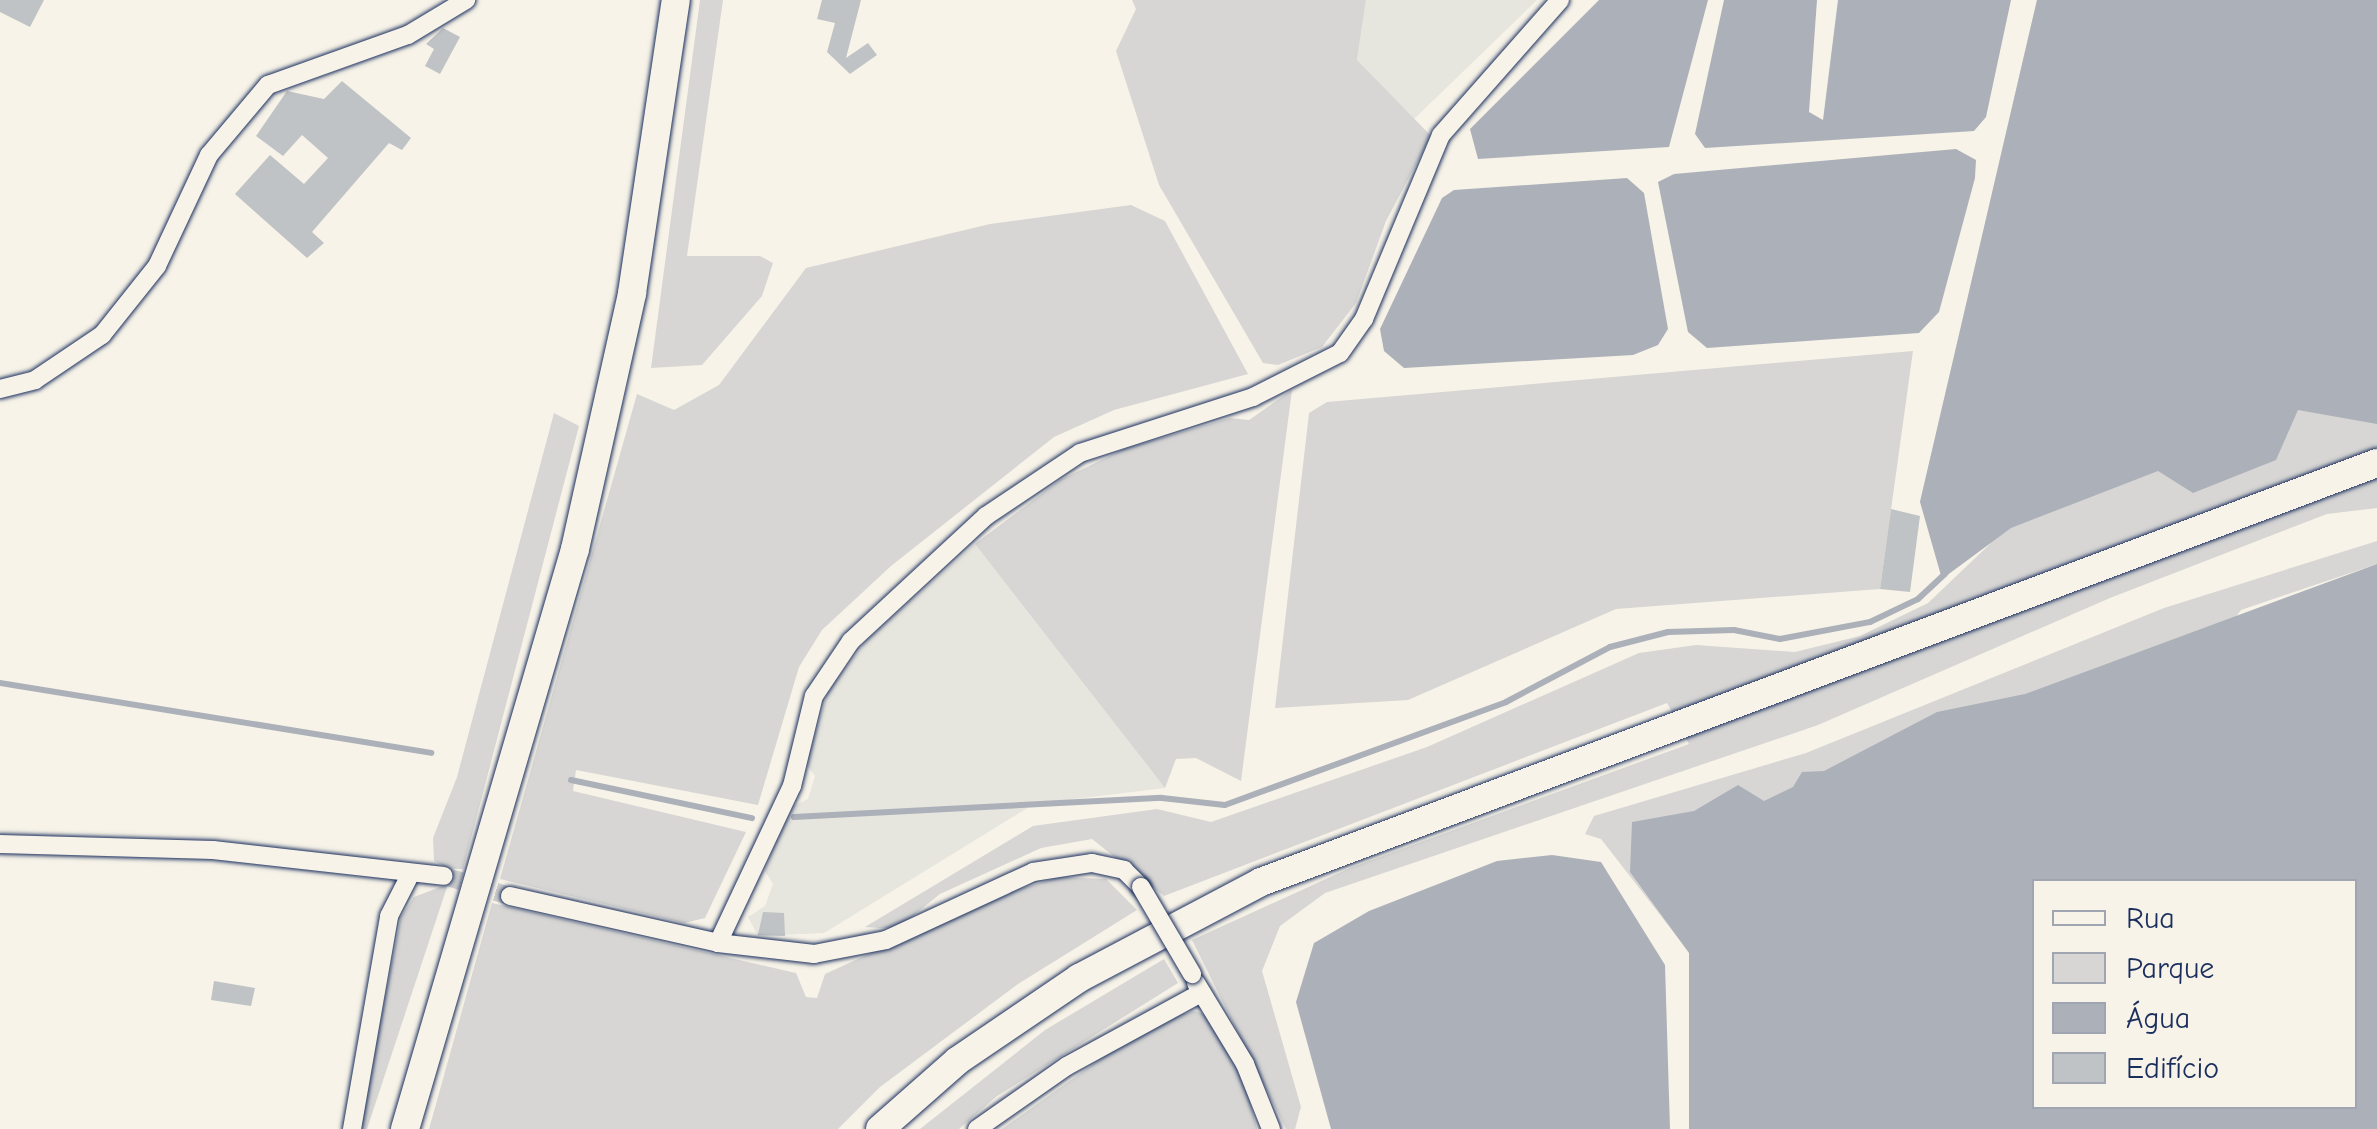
<!DOCTYPE html>
<html>
<head>
<meta charset="utf-8">
<style>
  body { margin:0 }
  #map { position:relative; width:2377px; height:1129px; overflow:hidden; background:#f7f3e8; font-family:"Comic Neue",sans-serif }
  div>[style] { position:absolute }
  .built>* { inset:0; background:#e6e5de }
  .green>* { inset:0; background:#d7d6d4 }
  .water>* { inset:0; background:#acb0b9 }
  .stream>* { height:6px; margin:-3px; padding:0 3px; transform-origin:3px; border-radius:3px; background:#acb0b9 }
  .building>* { inset:0; background:#c0c3c5 }
  .street-tunnel>* { height:18px; margin-top:-9px; transform-origin:0; background:repeating-linear-gradient(90deg,#cbcccc 0 18px,transparent 0 27px) }
  .roads { filter:drop-shadow(0 0 2px #1b2f5e) drop-shadow(0 0 2px #1b2f5e) }
  .street>* { height:18px; margin:-9px; padding:0 9px; transform-origin:9px; border-radius:9px; background:#f7f3e8 }
  .primary>* { height:28px; margin:-14px; padding:0 14px; transform-origin:14px; border-radius:14px; background:#f7f3e8 }
  .bridges { filter:drop-shadow(0 0 2px #1b2f5e) drop-shadow(0 0 2px #1b2f5e) }
  .street-bridge>* { height:18px; margin:-9px; padding:0 9px; transform-origin:9px; border-radius:9px; background:#f7f3e8 }
  span { translate:-50% -50%; white-space:nowrap; text-align:center; line-height:1.15; -webkit-text-stroke:10px #f7f3e8; paint-order:stroke }
  .legend { position:absolute; left:2032px; top:879px; width:325px; height:230px; box-sizing:border-box; background:#f7f3e8; border:2px solid #9fa5b1; margin:0; padding:12px 18px; list-style:none; font-size:30px; color:#1b2f5e }
  .legend li { display:flex; align-items:center; gap:20px; height:50px }
  .legend b { width:50px; border:2px solid #9fa5b1 }
</style>
</head>
<body>
<div id="map">
  <div class="built">
    <i style="clip-path:polygon(1366px 0,1537px 0,1413px 120px,1357px 60px)"></i>
    <i style="clip-path:polygon(975px 544px,1165px 788px,1034px 804px,824px 933px,758px 936px,748px 917px,765px 906px,773px 884px,765px 871px,789px 808px,808px 799px,815px 776px,806px 764px,828px 692px,867px 640px)"></i>
  </div>
  <div class="green">
    <i style="clip-path:polygon(700px 0,723px 0,687px 256px,760px 256px,773px 263px,762px 296px,702px 365px,651px 368px)"></i>
    <i style="clip-path:polygon(1132px 0,1366px 0,1357px 60px,1431px 136px,1386px 221px,1356px 303px,1322px 347px,1278px 365px,1263px 363px,1159px 185px,1116px 51px,1136px 9px)"></i>
    <i style="clip-path:polygon(2037px 0,2377px 305px,2377px 508px,2327px 514px,2110px 598px,1818px 725px,1325px 893px,1280px 926px,1262px 971px,1301px 1107px,1295px 1129px,1286px 1129px,1192px 940px,1350px 868px,1689px 744px,1667px 703px,1164px 896px,1092px 839px,1041px 848px,940px 894px,897px 929px,865px 927px,1033px 826px,1157px 809px,1211px 822px,1427px 747px,1639px 653px,1696px 645px,1795px 652px,1860px 636px,1928px 603px,1991px 543px,1920px 502px)"></i>
    <i style="clip-path:polygon(1131px 205px,1165px 221px,1248px 374px,1114px 410px,1054px 437px,891px 566px,822px 630px,799px 667px,758px 805px,576px 770px,573px 791px,746px 832px,705px 918px,684px 923px,500px 879px,637px 394px,674px 410px,719px 385px,806px 268px,990px 224px)"></i>
    <i style="clip-path:polygon(1913px 351px,1880px 589px,1616px 609px,1408px 700px,1275px 708px,1309px 413px,1327px 402px)"></i>
    <i style="clip-path:polygon(1292px 390px,1241px 781px,1196px 758px,1176px 759px,1165px 788px,975px 544px,1060px 480px,1124px 449px,1230px 418px,1249px 420px)"></i>
    <i style="clip-path:polygon(554px 413px,579px 426px,463px 869px,450px 869px,434px 861px,433px 838px,457px 777px)"></i>
    <i style="clip-path:polygon(2377px 541px,2377px 564px,2241px 610px,2034px 882px,2034px 967px,1691px 988px,1689px 952px,1601px 839px,1585px 834px,1594px 816px,1806px 753px,2164px 608px)"></i>
    <i style="clip-path:polygon(1059px 877px,1106px 879px,1137px 910px,1018px 984px,880px 1087px,838px 1129px,429px 1129px,492px 903px,796px 973px,806px 997px,817px 998px,825px 974px,991px 898px)"></i>
    <i style="clip-path:polygon(448px 884px,367px 1129px,359px 1129px,401px 917px,414px 897px)"></i>
    <i style="clip-path:polygon(1164px 959px,1178px 983px,997px 1096px,959px 1129px,920px 1129px,1045px 1030px)"></i>
    <i style="clip-path:polygon(1195px 1011px,1211px 1017px,1243px 1076px,1257px 1129px,1002px 1129px,1151px 1023px)"></i>
  </div>
  <div class="water">
    <i style="clip-path:polygon(1599px 0,1708px 0,1669px 147px,1478px 159px,1470px 129px)"></i>
    <i style="clip-path:polygon(1724px 0,1817px 0,1809px 112px,1823px 120px,1838px 0,2011px 0,1986px 117px,1974px 131px,1705px 148px,1695px 134px)"></i>
    <i style="clip-path:polygon(2037px 0,2377px 0,2377px 424px,2298px 410px,2276px 460px,2193px 493px,2158px 471px,2011px 528px,1942px 579px,1920px 502px)"></i>
    <i style="clip-path:polygon(1956px 149px,1976px 160px,1975px 178px,1939px 312px,1919px 333px,1707px 348px,1688px 332px,1658px 182px,1674px 174px)"></i>
    <i style="clip-path:polygon(1627px 178px,1644px 193px,1668px 329px,1658px 345px,1633px 355px,1404px 368px,1384px 351px,1380px 329px,1442px 198px,1454px 190px)"></i>
    <i style="clip-path:polygon(evenodd,2377px 564px,2377px 1129px,1689px 1129px,1689px 953px,1630px 872px,1632px 822px,1694px 811px,1738px 785px,1764px 801px,1793px 787px,1802px 772px,1824px 771px,1937px 712px,2025px 694px,2377px 564px,2034px 882px,2354px 882px,2354px 1106px,2034px 1106px,2034px 882px)"></i>
    <i style="clip-path:polygon(1552px 855px,1601px 862px,1665px 965px,1670px 1129px,1331px 1129px,1296px 1002px,1314px 943px,1369px 911px,1497px 861px)"></i>
  </div>
  <div class="stream">
    <i style="left:0;top:683px;width:437px;rotate:9.2deg"></i>
    <i style="left:571px;top:780px;width:185px;rotate:11.9deg"></i>
    <i style="left:794px;top:817px;width:368px;rotate:-3deg"></i>
    <i style="left:1162px;top:798px;width:63px;rotate:6.3deg"></i>
    <i style="left:1225px;top:805px;width:299px;rotate:-20.1deg"></i>
    <i style="left:1506px;top:702px;width:118px;rotate:-27.9deg"></i>
    <i style="left:1610px;top:647px;width:60px;rotate:-14.5deg"></i>
    <i style="left:1668px;top:632px;width:66px;rotate:-1.7deg"></i>
    <i style="left:1734px;top:630px;width:47px;rotate:11.1deg"></i>
    <i style="left:1780px;top:639px;width:92px;rotate:-10.7deg"></i>
    <i style="left:1870px;top:622px;width:53px;rotate:-25.6deg"></i>
    <i style="left:1918px;top:599px;width:37px;rotate:-43deg"></i>
  </div>
  <div class="building">
    <i style="clip-path:polygon(0 0,44px 0,30px 27px,0 12px)"></i>
    <i style="clip-path:polygon(822px 0,861px 0,846px 58px,868px 43px,877px 55px,850px 74px,827px 52px,835px 23px,817px 19px)"></i>
    <i style="clip-path:polygon(443px 28px,460px 37px,440px 74px,425px 66px,434px 49px,426px 44px)"></i>
    <i style="clip-path:polygon(342px 81px,411px 138px,402px 150px,389px 143px,312px 232px,324px 243px,307px 258px,235px 194px,270px 155px,304px 184px,328px 158px,302px 135px,283px 156px,256px 136px,287px 91px,324px 99px)"></i>
    <i style="clip-path:polygon(1891px 509px,1920px 516px,1910px 592px,1880px 589px)"></i>
    <i style="clip-path:polygon(763px 912px,784px 913px,785px 936px,758px 935px)"></i>
    <i style="clip-path:polygon(214px 981px,255px 988px,251px 1006px,211px 1000px)"></i>
  </div>
  <div class="street-tunnel">
    <i style="left:444px;top:876px;width:69px;rotate:16.9deg"></i>
  </div>
  <div class="roads">
    <div class="street">
      <i style="left:0;top:389px;width:36px;rotate:-14deg"></i>
      <i style="left:35px;top:380px;width:81px;rotate:-33.9deg"></i>
      <i style="left:102px;top:335px;width:88px;rotate:-51.4deg"></i>
      <i style="left:157px;top:266px;width:123px;rotate:-64.9deg"></i>
      <i style="left:209px;top:155px;width:92px;rotate:-49.9deg"></i>
      <i style="left:268px;top:85px;width:149px;rotate:-19.7deg"></i>
      <i style="left:408px;top:35px;width:68px;rotate:-31.1deg"></i>
      <i style="left:0;top:844px;width:213px;rotate:1.6deg"></i>
      <i style="left:213px;top:850px;width:232px;rotate:6.4deg"></i>
      <i style="left:510px;top:896px;width:213px;rotate:12.7deg"></i>
      <i style="left:718px;top:943px;width:97px;rotate:6.5deg"></i>
      <i style="left:814px;top:954px;width:73px;rotate:-11deg"></i>
      <i style="left:886px;top:940px;width:162px;rotate:-24.8deg"></i>
      <i style="left:1033px;top:872px;width:60px;rotate:-8.7deg"></i>
      <i style="left:1092px;top:863px;width:33px;rotate:12deg"></i>
      <i style="left:1124px;top:870px;width:24px;rotate:45deg"></i>
      <i style="left:718px;top:943px;width:174px;rotate:-64.8deg"></i>
      <i style="left:792px;top:786px;width:93px;rotate:-76.3deg"></i>
      <i style="left:814px;top:696px;width:66px;rotate:-56.1deg"></i>
      <i style="left:851px;top:641px;width:184px;rotate:-42.8deg"></i>
      <i style="left:986px;top:516px;width:113px;rotate:-33.8deg"></i>
      <i style="left:1080px;top:453px;width:182px;rotate:-17.9deg"></i>
      <i style="left:1253px;top:397px;width:97px;rotate:-26.8deg"></i>
      <i style="left:1340px;top:353px;width:42px;rotate:-54.8deg"></i>
      <i style="left:1364px;top:319px;width:199px;rotate:-67.3deg"></i>
      <i style="left:1441px;top:135px;width:180px;rotate:-48.6deg"></i>
      <i style="left:1196px;top:983px;width:95px;rotate:58.8deg"></i>
      <i style="left:1245px;top:1064px;width:70px;rotate:68.2deg"></i>
      <i style="left:352px;top:1129px;width:216px;rotate:-80.1deg"></i>
      <i style="left:389px;top:916px;width:48px;rotate:-62.9deg"></i>
      <i style="left:977px;top:1129px;width:110px;rotate:-35deg"></i>
      <i style="left:1067px;top:1066px;width:153px;rotate:-28.6deg"></i>
    </div>
    <div class="primary">
      <i style="left:405px;top:1129px;width:604px;rotate:-73.66deg"></i>
      <i style="left:575px;top:549px;width:262px;rotate:-77.4deg"></i>
      <i style="left:632px;top:293px;width:296px;rotate:-81.5deg"></i>
      <i style="left:880px;top:1129px;width:103px;rotate:-41.4deg"></i>
      <i style="left:957px;top:1061px;width:148px;rotate:-34.2deg"></i>
      <i style="left:1079px;top:978px;width:206px;rotate:-27.8deg"></i>
      <i style="left:1261px;top:882px;width:1192px;rotate:-20.58deg"></i>
    </div>
  </div>
  <div class="bridges">
    <div class="street-bridge">
      <i style="left:1141px;top:887px;width:101px;rotate:59.6deg"></i>
    </div>
  </div>
  <ul class="legend">
  <li><b style="height:12px;background:#f7f3e8"></b>Rua</li>
  <li><b style="height:28px;background:#d7d6d4"></b>Parque</li>
  <li><b style="height:28px;background:#acb0b9"></b>Água</li>
  <li><b style="height:28px;background:#c0c3c5"></b>Edifício</li>
  </ul>
</div>
</body>
</html>
